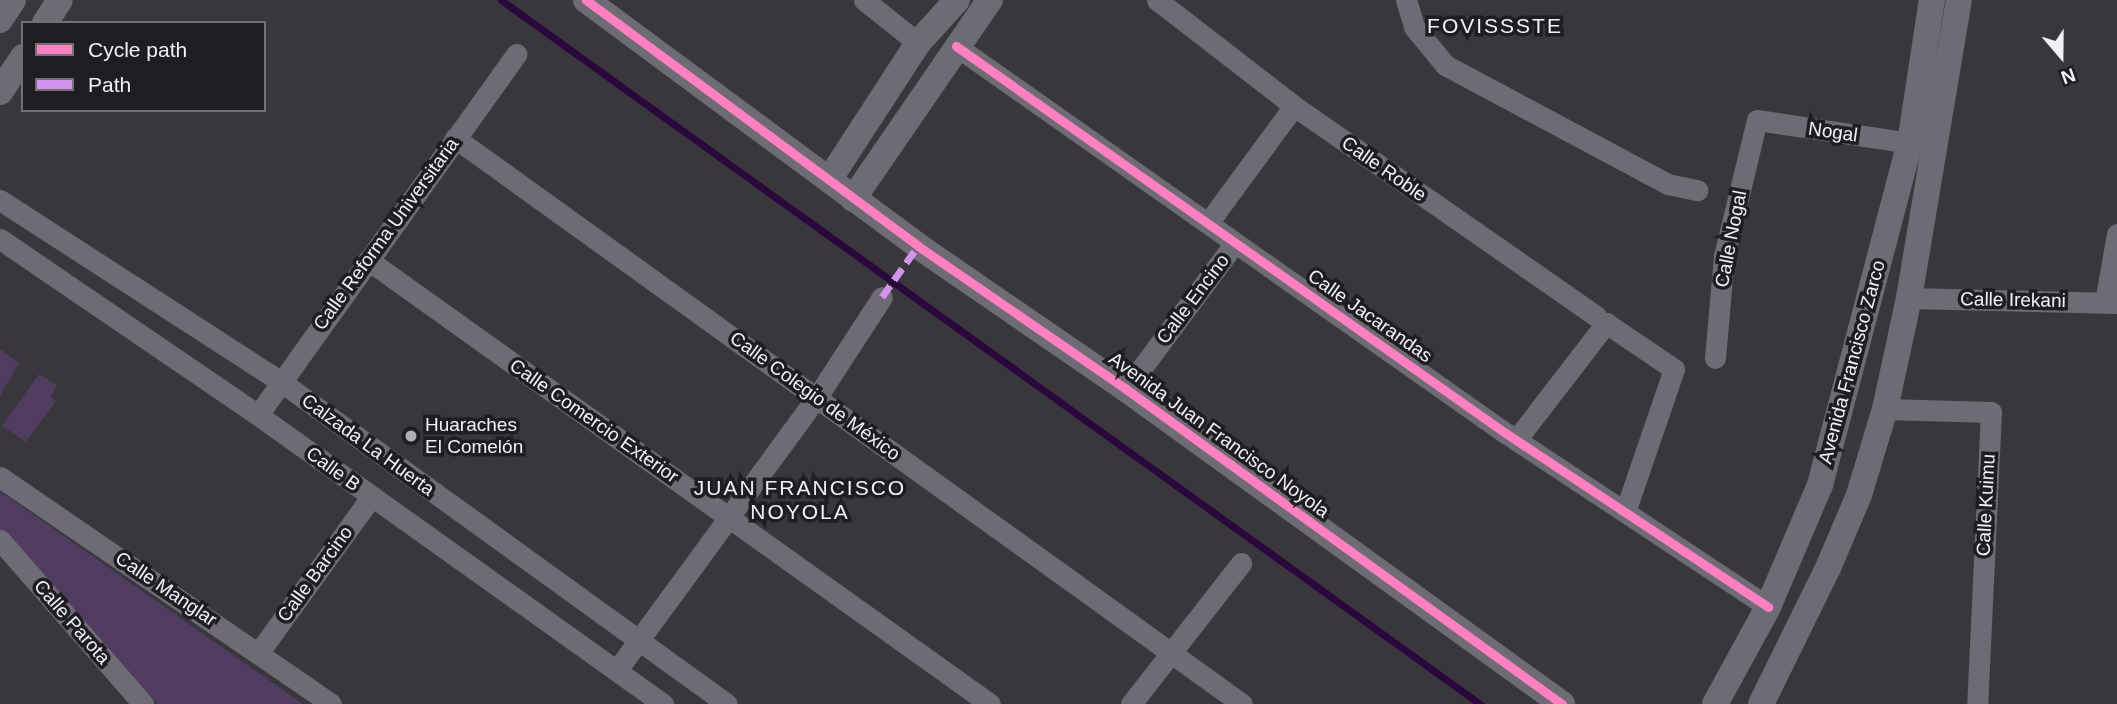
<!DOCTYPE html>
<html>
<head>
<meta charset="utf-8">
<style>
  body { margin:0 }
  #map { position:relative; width:2117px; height:704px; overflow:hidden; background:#39363c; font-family:Helvetica,sans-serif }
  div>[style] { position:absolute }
  .green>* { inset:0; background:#4f3c5f }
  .stream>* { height:7px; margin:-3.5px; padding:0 3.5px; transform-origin:3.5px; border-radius:3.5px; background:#2a083d }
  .minor>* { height:21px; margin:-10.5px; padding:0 10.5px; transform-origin:10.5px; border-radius:10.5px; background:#6f6b74 }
  .tertiary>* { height:26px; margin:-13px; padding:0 13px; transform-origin:13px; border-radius:13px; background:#6f6b74 }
  .quiet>* { height:7px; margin-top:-3.5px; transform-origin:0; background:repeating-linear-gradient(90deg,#d193ec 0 14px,transparent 0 21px) }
  .cycleway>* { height:9px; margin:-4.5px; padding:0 4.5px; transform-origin:4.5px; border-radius:4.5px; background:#ff80c0 }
  .dots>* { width:19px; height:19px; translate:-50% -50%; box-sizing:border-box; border:4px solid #1f1d21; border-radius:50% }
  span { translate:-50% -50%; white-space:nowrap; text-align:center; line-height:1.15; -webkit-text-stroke:7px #1f1d21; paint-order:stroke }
  .street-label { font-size:19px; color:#f2eff5 }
  .poi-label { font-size:19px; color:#f2eff5 }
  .left { translate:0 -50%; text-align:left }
  .neighbourhood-label { font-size:21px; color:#f2eff5; letter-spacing:2px }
  .legend { position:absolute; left:21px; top:21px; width:245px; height:91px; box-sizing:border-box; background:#1f1d21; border:2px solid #737176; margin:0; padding:9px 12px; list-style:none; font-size:21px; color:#f2eff5 }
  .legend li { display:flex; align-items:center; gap:14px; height:35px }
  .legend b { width:35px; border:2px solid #737176 }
  .north { position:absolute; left:2026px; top:21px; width:70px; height:70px; -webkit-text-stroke:5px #1f1d21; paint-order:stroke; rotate:160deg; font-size:19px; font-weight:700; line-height:28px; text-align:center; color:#f2eff5 }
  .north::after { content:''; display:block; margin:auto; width:24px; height:32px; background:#f2eff5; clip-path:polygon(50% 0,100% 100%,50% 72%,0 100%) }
</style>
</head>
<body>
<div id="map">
  <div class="green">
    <i style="clip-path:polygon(0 349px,19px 363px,0 396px)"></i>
    <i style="clip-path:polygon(39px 374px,57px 385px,51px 397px,56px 401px,26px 442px,2px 426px)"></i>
    <i style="clip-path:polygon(0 491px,303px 704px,158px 704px,0 530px)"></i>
  </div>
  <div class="stream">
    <i style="left:501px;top:0;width:1206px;rotate:35.72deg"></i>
  </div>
  <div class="minor">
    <i style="left:864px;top:0;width:69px;rotate:38.5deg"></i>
    <i style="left:1157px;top:0;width:173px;rotate:37.7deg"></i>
    <i style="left:1294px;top:106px;width:368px;rotate:34.8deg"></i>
    <i style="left:1406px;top:0;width:28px;rotate:73deg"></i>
    <i style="left:1414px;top:27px;width:49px;rotate:50.8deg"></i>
    <i style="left:1445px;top:65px;width:253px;rotate:28.1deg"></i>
    <i style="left:1668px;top:184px;width:30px;rotate:12deg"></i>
    <i style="left:956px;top:46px;width:670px;rotate:35.16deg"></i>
    <i style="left:1504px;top:432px;width:317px;rotate:33.5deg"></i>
    <i style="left:455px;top:138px;width:969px;rotate:35.72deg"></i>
    <i style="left:0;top:200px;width:333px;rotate:32.9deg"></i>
    <i style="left:280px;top:381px;width:551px;rotate:35.85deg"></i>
    <i style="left:1208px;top:223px;width:145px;rotate:-53.7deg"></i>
    <i style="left:0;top:239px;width:312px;rotate:34.3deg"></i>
    <i style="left:258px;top:415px;width:498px;rotate:35.5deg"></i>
    <i style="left:368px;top:260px;width:764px;rotate:35.52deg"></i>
    <i style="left:1909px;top:298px;width:208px;rotate:1.4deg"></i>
    <i style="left:2105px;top:302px;width:69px;rotate:-80deg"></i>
    <i style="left:1715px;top:358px;width:102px;rotate:-85deg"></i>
    <i style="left:1724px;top:256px;width:140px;rotate:-76.4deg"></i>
    <i style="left:1757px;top:120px;width:155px;rotate:8.5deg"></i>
    <i style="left:1126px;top:389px;width:182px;rotate:-53.3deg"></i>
    <i style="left:1885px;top:409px;width:106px;rotate:1.6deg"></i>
    <i style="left:1991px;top:412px;width:292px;rotate:92.7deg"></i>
    <i style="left:258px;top:415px;width:444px;rotate:-54.4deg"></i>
    <i style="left:1516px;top:440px;width:148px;rotate:-52.4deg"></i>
    <i style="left:1606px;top:323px;width:82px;rotate:34.1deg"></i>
    <i style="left:1674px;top:369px;width:151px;rotate:108.9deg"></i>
    <i style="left:0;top:477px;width:401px;rotate:34.4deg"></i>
    <i style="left:0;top:540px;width:218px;rotate:48.9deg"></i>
    <i style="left:259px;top:652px;width:191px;rotate:-54.1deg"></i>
    <i style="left:617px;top:670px;width:338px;rotate:-53.8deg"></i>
    <i style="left:817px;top:397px;width:119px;rotate:-57deg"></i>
    <i style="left:1131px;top:704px;width:179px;rotate:-52deg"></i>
  </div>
  <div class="tertiary">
    <i style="left:586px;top:0;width:413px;rotate:36.5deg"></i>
    <i style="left:918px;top:246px;width:252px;rotate:34.5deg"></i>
    <i style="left:1126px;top:389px;width:538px;rotate:35.85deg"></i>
    <i style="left:0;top:20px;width:24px;rotate:-57deg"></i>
    <i style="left:45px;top:23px;width:27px;rotate:-57deg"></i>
    <i style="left:0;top:92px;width:42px;rotate:-56.7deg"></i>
    <i style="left:829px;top:180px;width:163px;rotate:-57deg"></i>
    <i style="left:918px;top:43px;width:58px;rotate:-47.8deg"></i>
    <i style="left:853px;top:199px;width:242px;rotate:-55.5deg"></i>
    <i style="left:1715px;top:704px;width:111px;rotate:-61.3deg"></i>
    <i style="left:1768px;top:607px;width:133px;rotate:-66.9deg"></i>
    <i style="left:1820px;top:485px;width:354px;rotate:-75.3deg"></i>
    <i style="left:1910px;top:143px;width:145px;rotate:-81.3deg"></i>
    <i style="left:1761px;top:704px;width:152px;rotate:-63.8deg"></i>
    <i style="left:1828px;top:568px;width:79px;rotate:-67deg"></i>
    <i style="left:1859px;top:495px;width:90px;rotate:-73.2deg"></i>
    <i style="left:1885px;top:409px;width:114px;rotate:-77.8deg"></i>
    <i style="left:1909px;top:298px;width:302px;rotate:-80.5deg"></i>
  </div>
  <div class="quiet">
    <i style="left:882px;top:297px;width:62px;rotate:-54.8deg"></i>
  </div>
  <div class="cycleway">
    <i style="left:586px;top:0;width:413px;rotate:36.5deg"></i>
    <i style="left:918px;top:246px;width:252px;rotate:34.5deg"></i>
    <i style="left:1126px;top:389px;width:538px;rotate:35.85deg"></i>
    <i style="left:956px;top:46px;width:670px;rotate:35.16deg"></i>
    <i style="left:1504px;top:432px;width:317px;rotate:33.5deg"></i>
  </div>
  <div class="dots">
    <i style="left:411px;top:436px;background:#b1aeb4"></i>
  </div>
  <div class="street-label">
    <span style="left:1833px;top:132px;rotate:8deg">Nogal</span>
    <span style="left:1384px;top:169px;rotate:35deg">Calle Roble</span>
    <span style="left:386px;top:234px;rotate:-54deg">Calle Reforma Universitaria</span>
    <span style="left:1731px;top:239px;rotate:-79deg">Calle Nogal</span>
    <span style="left:1193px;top:299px;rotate:-53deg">Calle Encino</span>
    <span style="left:2013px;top:300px;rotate:1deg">Calle Irekani</span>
    <span style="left:1370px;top:316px;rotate:35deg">Calle Jacarandas</span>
    <span style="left:1852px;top:362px;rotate:-75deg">Avenida Francisco Zarco</span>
    <span style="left:815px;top:396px;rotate:36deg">Calle Colegio de México</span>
    <span style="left:594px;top:421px;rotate:35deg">Calle Comercio Exterior</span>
    <span style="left:1219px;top:435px;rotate:36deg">Avenida Juan Francisco Noyola</span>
    <span style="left:368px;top:445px;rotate:36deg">Calzada La Huerta</span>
    <span style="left:333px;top:469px;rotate:36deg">Calle B</span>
    <span style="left:1986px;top:505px;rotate:-87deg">Calle Kuimu</span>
    <span style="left:315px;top:574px;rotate:-54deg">Calle Barcino</span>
    <span style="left:166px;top:589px;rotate:34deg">Calle Manglar</span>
    <span style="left:72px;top:622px;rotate:49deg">Calle Parota</span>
  </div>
  <div class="poi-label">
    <span class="left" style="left:425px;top:436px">Huaraches<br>El Comelón</span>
  </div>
  <div class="neighbourhood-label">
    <span style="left:1495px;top:26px">FOVISSSTE</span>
    <span style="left:800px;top:500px">JUAN FRANCISCO<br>NOYOLA</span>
  </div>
  <ul class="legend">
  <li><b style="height:9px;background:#ff80c0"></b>Cycle path</li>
  <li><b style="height:9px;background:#d193ec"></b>Path</li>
  </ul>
  <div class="north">N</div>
</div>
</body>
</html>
